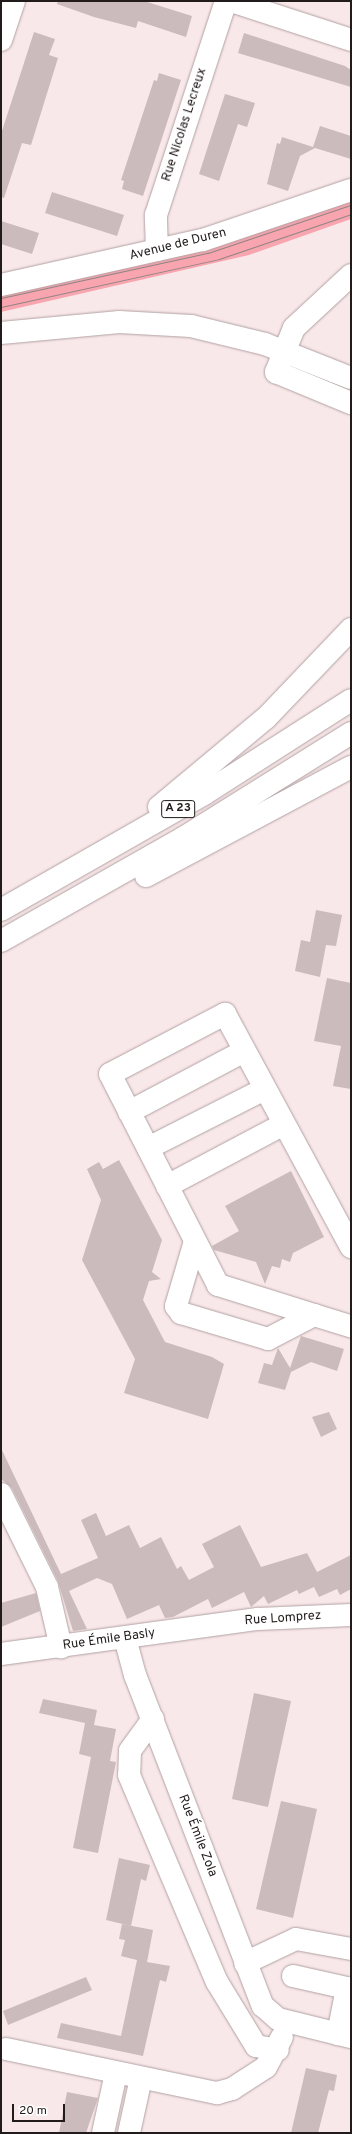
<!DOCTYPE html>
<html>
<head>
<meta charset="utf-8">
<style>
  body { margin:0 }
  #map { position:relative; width:352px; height:2134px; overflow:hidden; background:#f9e8e9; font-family:Overpass,sans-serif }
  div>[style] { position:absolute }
  .green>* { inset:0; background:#f9a5af }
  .building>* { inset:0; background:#cbbbbc }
  .roads { filter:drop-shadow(0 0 1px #b1a1a3) drop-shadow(0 0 1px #b1a1a3) }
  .minor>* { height:22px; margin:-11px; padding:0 11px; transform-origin:11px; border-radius:11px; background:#fff }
  .highway>* { height:22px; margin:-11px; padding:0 11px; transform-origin:11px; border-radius:11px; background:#fff }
  .tram>* { height:1px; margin:-0.5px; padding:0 0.5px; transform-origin:0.5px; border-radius:0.5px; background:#8f8484 }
  span { translate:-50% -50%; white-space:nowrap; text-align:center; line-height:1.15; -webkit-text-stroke:4px #fff; paint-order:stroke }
  .shield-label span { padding:1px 3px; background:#fff; border:1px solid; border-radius:3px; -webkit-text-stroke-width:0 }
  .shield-label { font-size:12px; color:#211b1b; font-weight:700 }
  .street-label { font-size:13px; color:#211b1b }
  .frame { position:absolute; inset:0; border:2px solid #211b1b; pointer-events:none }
  .scale { position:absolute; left:12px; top:2104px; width:53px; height:18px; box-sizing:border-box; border:2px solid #211b1b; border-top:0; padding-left:5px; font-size:12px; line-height:14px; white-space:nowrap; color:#211b1b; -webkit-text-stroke:3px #fff; paint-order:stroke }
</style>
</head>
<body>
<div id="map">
  <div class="green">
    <i style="clip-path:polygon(351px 200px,351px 219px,249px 255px,1px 312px,1px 293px)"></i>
  </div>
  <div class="building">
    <i style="clip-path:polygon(58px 1px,144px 1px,192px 16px,186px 37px,138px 21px,136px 28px,94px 17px,57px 4px)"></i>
    <i style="clip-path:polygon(34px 32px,55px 39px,49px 55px,58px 58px,31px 145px,22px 143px,4px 198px,1px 197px,1px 134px)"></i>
    <i style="clip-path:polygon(244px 33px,345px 66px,351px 70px,351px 87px,238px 53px)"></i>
    <i style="clip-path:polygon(159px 73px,181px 80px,143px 196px,122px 189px,124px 181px,121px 180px,154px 80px,157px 81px)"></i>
    <i style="clip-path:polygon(225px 94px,255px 103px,247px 127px,238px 124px,219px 181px,199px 174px)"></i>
    <i style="clip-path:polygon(320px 126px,351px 136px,351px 159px,315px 148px,300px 156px,288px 191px,267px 184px,277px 143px,280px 144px,282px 137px,313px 147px)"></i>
    <i style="clip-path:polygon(52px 192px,124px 215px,117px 236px,45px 213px)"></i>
    <i style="clip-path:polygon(1px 221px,39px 233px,32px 254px,1px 244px)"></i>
    <i style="clip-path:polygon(316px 910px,342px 915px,336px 946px,326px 945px,320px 977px,295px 971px,301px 940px,310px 942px)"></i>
    <i style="clip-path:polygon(327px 978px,351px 983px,351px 1089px,333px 1086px,341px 1046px,314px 1041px)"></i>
    <i style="clip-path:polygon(119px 1160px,162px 1240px,152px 1272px,161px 1279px,149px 1281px,143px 1300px,165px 1342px,212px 1357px,224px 1364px,208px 1419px,124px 1393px,135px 1359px,82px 1260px,101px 1200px,87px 1169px,99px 1162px,103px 1169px)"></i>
    <i style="clip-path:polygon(291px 1171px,324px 1237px,293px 1253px,290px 1262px,282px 1259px,280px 1268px,272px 1266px,265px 1284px,256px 1262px,214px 1250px,212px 1246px,239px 1231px,225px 1206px)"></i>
    <i style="clip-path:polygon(301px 1336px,344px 1349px,337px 1371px,311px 1362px,291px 1372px,285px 1390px,258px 1383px,264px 1363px,272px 1365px,278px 1348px,290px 1368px)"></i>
    <i style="clip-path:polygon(329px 1412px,337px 1429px,321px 1437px,312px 1417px)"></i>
    <i style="clip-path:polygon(1px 1448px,61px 1574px,98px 1558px,81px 1520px,96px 1513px,106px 1536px,129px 1525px,140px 1548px,161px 1537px,177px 1569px,181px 1566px,189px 1580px,214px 1567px,202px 1544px,240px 1525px,261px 1567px,307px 1553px,317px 1572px,351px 1555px,351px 1589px,340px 1595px,337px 1589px,319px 1597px,314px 1587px,299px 1594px,297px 1590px,268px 1604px,264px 1596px,251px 1607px,244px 1592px,212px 1608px,208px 1599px,173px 1617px,165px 1618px,159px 1605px,127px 1619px,112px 1584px,97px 1578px,69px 1591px,87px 1629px,73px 1631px,58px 1581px,12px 1488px,1px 1479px)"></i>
    <i style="clip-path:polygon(36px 1593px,40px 1611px,1px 1627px,1px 1603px)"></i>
    <i style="clip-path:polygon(254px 1693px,291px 1701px,268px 1807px,232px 1799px)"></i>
    <i style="clip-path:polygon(43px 1699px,97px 1710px,94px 1725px,116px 1729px,110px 1761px,116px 1762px,98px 1853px,73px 1848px,91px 1757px,79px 1754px,85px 1723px,39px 1713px)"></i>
    <i style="clip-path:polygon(281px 1801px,317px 1809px,293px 1918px,256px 1909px)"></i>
    <i style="clip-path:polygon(119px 1858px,150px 1865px,146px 1881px,141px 1879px,131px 1926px,106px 1920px)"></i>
    <i style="clip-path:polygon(122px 1924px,153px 1930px,147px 1962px,170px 1966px,166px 1982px,160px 1980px,143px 2056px,57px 2038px,61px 2023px,121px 2036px,137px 1960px,121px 1956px,125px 1940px,119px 1939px)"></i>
    <i style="clip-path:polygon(86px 1977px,92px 1990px,8px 2025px,3px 2011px)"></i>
    <i style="clip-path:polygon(306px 2068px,337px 2075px,334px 2091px,329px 2090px,318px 2133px,291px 2133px)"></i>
    <i style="clip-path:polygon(67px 2092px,98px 2098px,86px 2133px,59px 2133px)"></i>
  </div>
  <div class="roads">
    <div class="minor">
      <i style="left:231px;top:1px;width:126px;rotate:18deg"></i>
      <i style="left:1px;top:40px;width:41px;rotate:-71.6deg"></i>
      <i style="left:157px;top:250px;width:35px;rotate:-92deg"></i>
      <i style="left:156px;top:215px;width:225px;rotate:-71.9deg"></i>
      <i style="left:351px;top:275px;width:78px;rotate:137.1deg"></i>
      <i style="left:294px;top:328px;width:48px;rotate:112.2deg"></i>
      <i style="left:276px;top:372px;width:81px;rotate:22.5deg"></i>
      <i style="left:1px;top:285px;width:207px;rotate:-12.6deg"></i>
      <i style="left:203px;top:240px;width:156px;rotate:-18.7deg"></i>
      <i style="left:1px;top:333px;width:119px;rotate:-5.3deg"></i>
      <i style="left:119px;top:322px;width:72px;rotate:3.2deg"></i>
      <i style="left:191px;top:326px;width:76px;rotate:13.7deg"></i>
      <i style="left:265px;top:344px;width:92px;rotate:21.6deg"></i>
      <i style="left:129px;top:1112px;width:130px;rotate:-27.9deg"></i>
      <i style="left:148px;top:1148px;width:131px;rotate:-26.8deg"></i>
      <i style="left:167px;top:1186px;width:132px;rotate:-27.9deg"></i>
      <i style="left:195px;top:1241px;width:68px;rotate:106.3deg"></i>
      <i style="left:176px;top:1306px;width:9px;rotate:54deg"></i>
      <i style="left:181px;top:1313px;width:91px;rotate:16.6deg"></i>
      <i style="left:268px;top:1339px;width:52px;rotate:-27.6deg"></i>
      <i style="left:314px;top:1315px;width:39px;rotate:17deg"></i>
      <i style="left:314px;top:1315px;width:101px;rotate:-162.6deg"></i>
      <i style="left:218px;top:1285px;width:237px;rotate:-117.1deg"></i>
      <i style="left:110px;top:1074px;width:130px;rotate:-27.6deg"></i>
      <i style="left:225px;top:1014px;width:265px;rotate:61.6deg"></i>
      <i style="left:1px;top:1494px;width:104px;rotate:63.7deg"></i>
      <i style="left:47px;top:1587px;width:62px;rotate:76.9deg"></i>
      <i style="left:125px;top:1638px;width:38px;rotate:75deg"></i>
      <i style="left:135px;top:1675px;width:355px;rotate:68.9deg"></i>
      <i style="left:263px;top:2006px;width:20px;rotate:41deg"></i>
      <i style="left:278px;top:2019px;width:75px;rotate:13.9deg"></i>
      <i style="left:1px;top:1654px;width:259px;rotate:-7.8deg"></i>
      <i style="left:258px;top:1619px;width:93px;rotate:-2.5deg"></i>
      <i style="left:153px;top:1719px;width:39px;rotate:126deg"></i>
      <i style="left:130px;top:1751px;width:24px;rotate:92deg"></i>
      <i style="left:129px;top:1775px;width:225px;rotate:67deg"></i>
      <i style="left:217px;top:1982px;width:75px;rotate:58.6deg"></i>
      <i style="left:256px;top:2046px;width:22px;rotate:10deg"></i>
      <i style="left:245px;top:1963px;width:56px;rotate:-25.2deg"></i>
      <i style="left:296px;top:1939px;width:56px;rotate:10.3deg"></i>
      <i style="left:293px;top:1976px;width:55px;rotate:12.5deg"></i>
      <i style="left:347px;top:1988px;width:47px;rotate:101.1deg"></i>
      <i style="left:6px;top:2049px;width:216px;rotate:11.8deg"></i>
      <i style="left:217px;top:2093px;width:16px;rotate:-15deg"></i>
      <i style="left:232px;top:2089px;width:40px;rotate:-32.9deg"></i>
      <i style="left:266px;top:2067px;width:34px;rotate:-62deg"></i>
      <i style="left:103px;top:2133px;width:61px;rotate:-77.8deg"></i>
      <i style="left:129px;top:2133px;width:56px;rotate:-77.7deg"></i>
    </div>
    <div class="highway">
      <i style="left:159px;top:807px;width:139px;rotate:-39.8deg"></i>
      <i style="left:266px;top:718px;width:123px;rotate:-46.3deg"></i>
      <i style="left:146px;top:876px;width:232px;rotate:-28deg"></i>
      <i style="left:1px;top:910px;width:234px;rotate:-29.7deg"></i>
      <i style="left:204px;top:794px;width:174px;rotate:-32.6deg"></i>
      <i style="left:1px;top:941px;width:209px;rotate:-29.5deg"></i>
      <i style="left:183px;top:838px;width:198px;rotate:-32deg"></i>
    </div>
  </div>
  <div class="tram">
    <i style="left:1px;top:298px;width:212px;rotate:-12.3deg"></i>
    <i style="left:208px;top:253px;width:151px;rotate:-18.6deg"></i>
    <i style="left:1px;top:307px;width:223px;rotate:-12.4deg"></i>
    <i style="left:219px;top:259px;width:139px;rotate:-18.8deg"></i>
  </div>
  <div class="shield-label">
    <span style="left:178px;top:809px">A 23</span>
  </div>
  <div class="street-label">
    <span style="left:185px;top:125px;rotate:-72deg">Rue Nicolas Lecreux</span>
    <span style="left:178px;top:245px;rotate:-14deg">Avenue de Duren</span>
    <span style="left:283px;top:1619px;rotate:-4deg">Rue Lomprez</span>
    <span style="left:109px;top:1640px;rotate:-8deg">Rue Émile Basly</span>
    <span style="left:197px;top:1836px;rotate:69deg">Rue Émile Zola</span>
  </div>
  <div class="frame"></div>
  <div class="scale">20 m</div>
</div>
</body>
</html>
